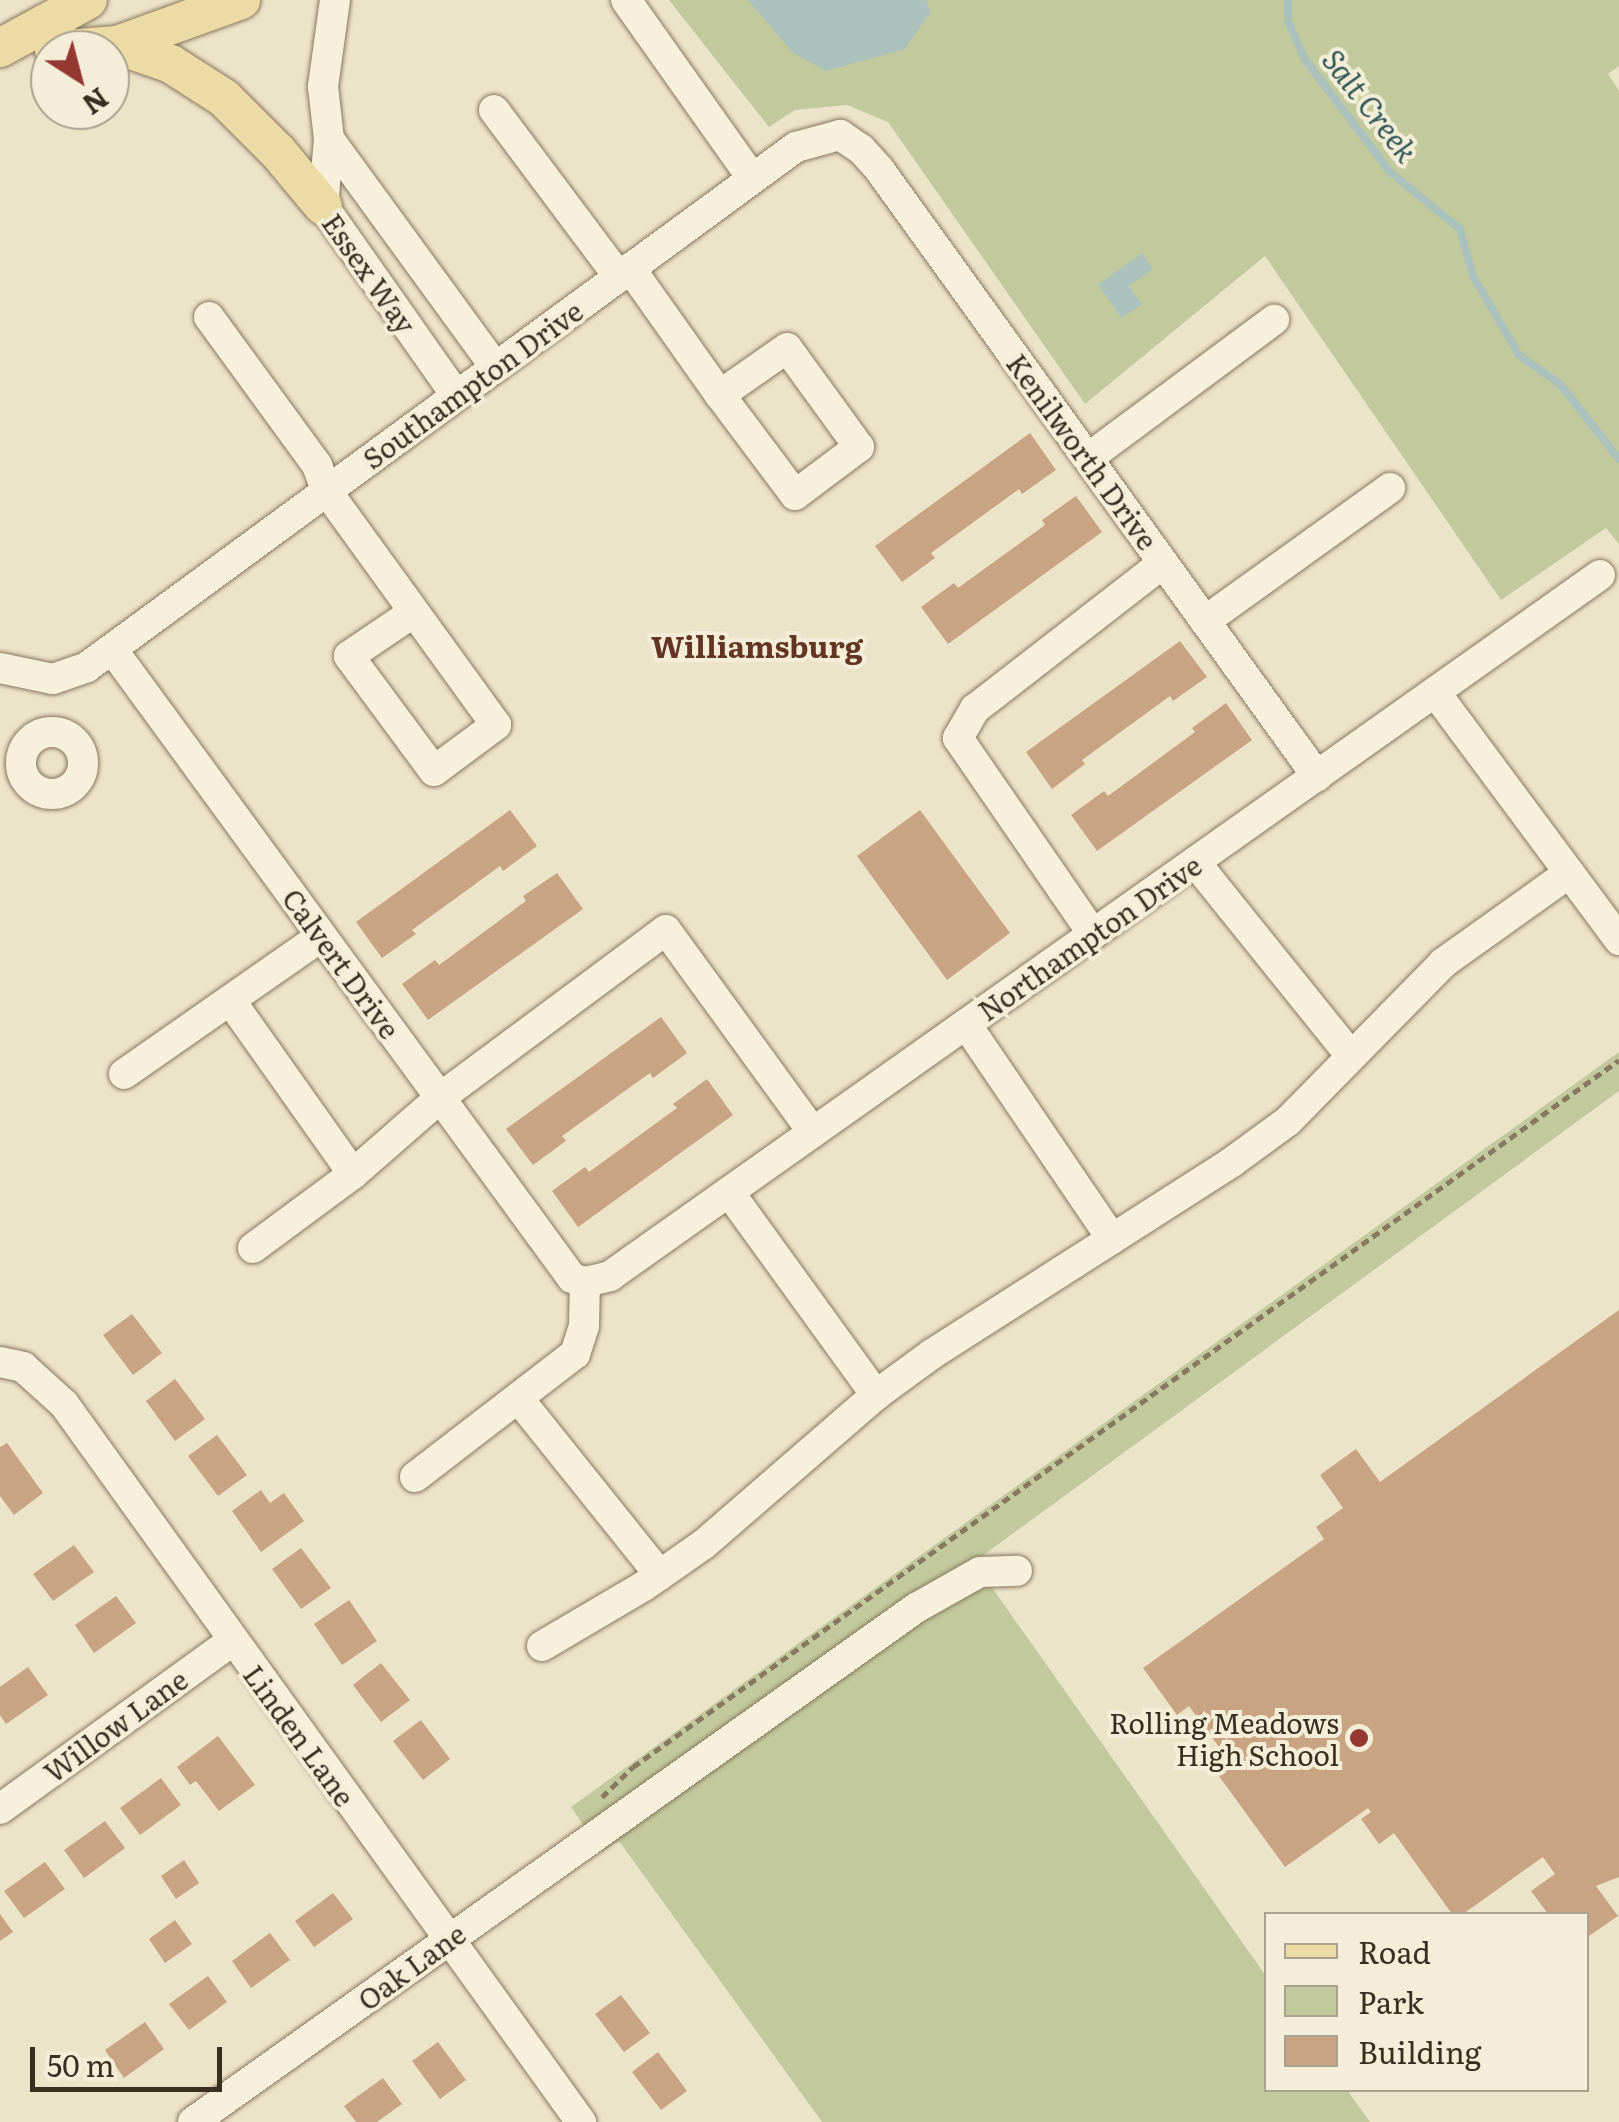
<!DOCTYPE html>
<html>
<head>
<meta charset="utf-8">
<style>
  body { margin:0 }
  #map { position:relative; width:1619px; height:2122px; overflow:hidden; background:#ece4c9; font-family:Literata,serif }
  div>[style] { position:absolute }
  .green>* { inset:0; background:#c2ca9d }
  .water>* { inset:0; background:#aac1bc }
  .stream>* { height:8px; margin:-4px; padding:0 4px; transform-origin:4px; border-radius:4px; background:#aac1bc }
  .building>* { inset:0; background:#c8a482 }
  .path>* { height:5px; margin-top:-2.5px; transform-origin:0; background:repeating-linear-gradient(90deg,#88785f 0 8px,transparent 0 13px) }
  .roads { filter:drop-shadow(0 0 2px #88785f) drop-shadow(0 0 2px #88785f) }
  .minor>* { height:30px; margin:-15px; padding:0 15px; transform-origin:15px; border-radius:15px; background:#f7f1dc }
  .minor>.ring { margin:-15px; padding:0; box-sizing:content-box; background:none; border:30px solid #f7f1dc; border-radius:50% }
  .major>* { height:38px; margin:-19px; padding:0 19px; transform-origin:19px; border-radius:19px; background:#ecdba4 }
  .dots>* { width:28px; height:28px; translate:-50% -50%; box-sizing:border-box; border:5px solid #f4eed9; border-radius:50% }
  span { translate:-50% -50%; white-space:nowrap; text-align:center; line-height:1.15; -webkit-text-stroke:8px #f4eed9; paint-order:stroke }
  .street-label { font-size:28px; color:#392f21 }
  .poi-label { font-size:28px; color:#392f21 }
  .right { translate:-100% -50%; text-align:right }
  .water-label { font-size:30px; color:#325858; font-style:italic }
  .neighbourhood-label { font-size:30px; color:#633523; font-weight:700 }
  .legend { position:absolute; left:1264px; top:1912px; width:325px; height:180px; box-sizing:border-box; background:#f4eed9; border:2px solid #a9a28f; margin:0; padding:12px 18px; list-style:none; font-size:30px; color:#392f21 }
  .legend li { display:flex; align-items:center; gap:20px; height:50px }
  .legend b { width:50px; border:2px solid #a9a28f }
  .north { position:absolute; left:30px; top:30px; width:100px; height:100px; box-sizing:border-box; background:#f4eed9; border:2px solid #a9a28f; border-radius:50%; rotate:144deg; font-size:28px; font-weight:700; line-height:40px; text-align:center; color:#392f21 }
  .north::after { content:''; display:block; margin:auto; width:35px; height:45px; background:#943832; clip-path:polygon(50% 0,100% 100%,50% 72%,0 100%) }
  .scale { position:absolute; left:30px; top:2047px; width:192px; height:45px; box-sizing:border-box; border:5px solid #392f21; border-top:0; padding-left:12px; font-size:30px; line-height:35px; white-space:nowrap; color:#392f21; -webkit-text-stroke:8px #f4eed9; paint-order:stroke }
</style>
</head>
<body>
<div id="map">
  <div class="green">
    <i style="clip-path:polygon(669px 0,1619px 0,1619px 66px,1608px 74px,1619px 91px,1619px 544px,1606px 528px,1501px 600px,1265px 256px,1085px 404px,888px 122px,847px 105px,795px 110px,769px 127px)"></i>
    <i style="clip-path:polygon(1619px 1052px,1619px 1091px,974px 1562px,1266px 1976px,1266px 2090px,1347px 2090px,1370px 2122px,822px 2122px,619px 1841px,602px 1852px,571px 1807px)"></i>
  </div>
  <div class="water">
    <i style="clip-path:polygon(748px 0,927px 0,930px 13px,905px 49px,826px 71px,792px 52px)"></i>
    <i style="clip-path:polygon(1142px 253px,1153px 269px,1129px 286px,1142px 304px,1122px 318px,1098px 285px)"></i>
  </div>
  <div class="stream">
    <i style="left:1288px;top:0;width:21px;rotate:90deg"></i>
    <i style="left:1288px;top:21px;width:40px;rotate:66.6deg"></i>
    <i style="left:1304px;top:58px;width:141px;rotate:53deg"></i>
    <i style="left:1389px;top:171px;width:92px;rotate:39.2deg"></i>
    <i style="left:1460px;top:229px;width:49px;rotate:74.5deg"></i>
    <i style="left:1473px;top:276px;width:91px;rotate:59.8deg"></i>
    <i style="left:1519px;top:355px;width:50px;rotate:35.3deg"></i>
    <i style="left:1560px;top:384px;width:95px;rotate:51.8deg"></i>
  </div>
  <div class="building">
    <i style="clip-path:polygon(1030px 433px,1056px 470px,1022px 494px,1019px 489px,931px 553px,935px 558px,902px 582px,875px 546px)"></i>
    <i style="clip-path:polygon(1076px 496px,1102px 532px,948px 644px,921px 607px,954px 583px,958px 588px,1045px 525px,1042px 520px)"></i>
    <i style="clip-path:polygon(1180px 641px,1207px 677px,1173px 701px,1170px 696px,1082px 760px,1085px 764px,1052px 789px,1026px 752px)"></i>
    <i style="clip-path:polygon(1226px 703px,1252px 740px,1097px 851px,1071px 815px,1104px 791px,1108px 796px,1195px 732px,1192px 728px)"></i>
    <i style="clip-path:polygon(510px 810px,537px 846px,503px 871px,500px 866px,412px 930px,416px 934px,382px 958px,356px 922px)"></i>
    <i style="clip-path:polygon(920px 810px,1010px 933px,947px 980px,857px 856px)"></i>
    <i style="clip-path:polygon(557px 873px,583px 909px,428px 1020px,402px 984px,435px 960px,439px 965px,526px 901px,523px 896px)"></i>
    <i style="clip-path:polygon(661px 1017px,687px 1053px,653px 1078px,650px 1073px,562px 1136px,566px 1141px,533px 1165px,506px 1129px)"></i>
    <i style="clip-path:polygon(707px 1079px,733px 1115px,578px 1227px,552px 1191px,585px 1167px,589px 1172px,677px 1108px,673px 1104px)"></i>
    <i style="clip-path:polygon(1619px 1310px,1619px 1877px,1596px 1886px,1618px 1916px,1586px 1938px,1586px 1914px,1548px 1914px,1531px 1891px,1555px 1874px,1543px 1857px,1463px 1914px,1452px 1914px,1394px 1833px,1379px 1844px,1361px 1819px,1371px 1812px,1368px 1808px,1285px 1867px,1216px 1772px,1230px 1762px,1189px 1706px,1177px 1715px,1143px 1668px,1324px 1539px,1316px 1527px,1343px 1508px,1320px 1475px,1356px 1449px,1380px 1482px)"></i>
    <i style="clip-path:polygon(132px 1314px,162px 1353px,133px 1375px,103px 1335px)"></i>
    <i style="clip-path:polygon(175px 1379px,205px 1419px,175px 1441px,146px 1401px)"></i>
    <i style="clip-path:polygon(217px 1435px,247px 1475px,218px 1496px,188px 1456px)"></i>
    <i style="clip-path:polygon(7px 1443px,43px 1493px,14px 1515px,0 1496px,0 1447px)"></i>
    <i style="clip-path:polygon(261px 1490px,270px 1503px,284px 1493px,304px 1521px,261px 1552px,232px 1511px)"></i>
    <i style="clip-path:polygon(74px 1545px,94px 1572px,53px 1601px,33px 1574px)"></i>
    <i style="clip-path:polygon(301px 1548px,331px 1588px,301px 1609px,272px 1569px)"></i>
    <i style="clip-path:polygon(116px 1596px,136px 1623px,94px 1653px,75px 1625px)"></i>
    <i style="clip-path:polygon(349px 1600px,377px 1641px,342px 1665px,314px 1624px)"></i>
    <i style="clip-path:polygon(381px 1663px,410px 1700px,381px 1722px,353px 1685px)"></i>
    <i style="clip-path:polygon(28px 1667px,48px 1695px,6px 1724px,0 1715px,0 1687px)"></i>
    <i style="clip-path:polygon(421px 1720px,450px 1759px,423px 1780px,393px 1741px)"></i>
    <i style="clip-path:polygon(218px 1736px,255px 1785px,219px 1811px,196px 1781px,190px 1785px,177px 1767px)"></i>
    <i style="clip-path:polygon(161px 1778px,181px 1805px,140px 1835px,120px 1808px)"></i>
    <i style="clip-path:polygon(105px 1821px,125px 1848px,84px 1878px,64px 1850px)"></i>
    <i style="clip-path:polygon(184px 1860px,199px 1883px,176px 1899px,161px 1876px)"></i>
    <i style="clip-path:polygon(45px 1862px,65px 1889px,24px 1918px,4px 1891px)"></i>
    <i style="clip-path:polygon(333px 1893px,353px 1919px,314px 1947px,295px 1921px)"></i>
    <i style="clip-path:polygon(0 1914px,13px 1932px,0 1941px)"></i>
    <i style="clip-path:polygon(175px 1920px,192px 1944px,165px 1963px,149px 1939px)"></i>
    <i style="clip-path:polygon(270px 1933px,290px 1960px,251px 1988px,232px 1961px)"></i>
    <i style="clip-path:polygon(208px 1976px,227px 2002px,189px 2030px,169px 2004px)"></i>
    <i style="clip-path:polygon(621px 1995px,650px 2033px,624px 2052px,595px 2014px)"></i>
    <i style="clip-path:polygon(145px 2022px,164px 2049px,124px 2078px,105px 2050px)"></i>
    <i style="clip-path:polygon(438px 2042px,466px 2080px,440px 2099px,412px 2061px)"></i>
    <i style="clip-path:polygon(658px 2052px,687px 2091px,661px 2110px,632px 2072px)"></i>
    <i style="clip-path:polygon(383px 2078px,402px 2104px,377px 2122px,356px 2122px,344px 2106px)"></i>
  </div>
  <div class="path">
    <i style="left:602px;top:1797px;width:43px;rotate:-44.1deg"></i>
    <i style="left:633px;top:1767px;width:1213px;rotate:-35.64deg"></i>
  </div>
  <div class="roads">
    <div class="minor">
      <i style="left:335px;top:0;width:88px;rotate:97.9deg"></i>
      <i style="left:323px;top:87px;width:52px;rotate:83.4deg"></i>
      <i style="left:329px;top:139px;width:67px;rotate:95.1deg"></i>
      <i style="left:323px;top:206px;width:230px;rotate:54.9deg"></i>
      <i style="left:626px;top:0;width:218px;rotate:54.7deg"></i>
      <i style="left:494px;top:110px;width:209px;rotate:53.2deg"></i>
      <i style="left:329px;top:139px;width:282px;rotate:53.9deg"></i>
      <i style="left:630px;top:268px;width:156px;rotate:54.7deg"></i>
      <i style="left:720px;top:395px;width:125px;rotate:53.1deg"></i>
      <i style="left:795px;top:495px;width:80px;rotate:-36.9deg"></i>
      <i style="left:859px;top:447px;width:122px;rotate:-126deg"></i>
      <i style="left:787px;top:348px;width:82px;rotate:145deg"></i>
      <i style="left:209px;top:317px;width:183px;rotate:53.9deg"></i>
      <i style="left:317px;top:465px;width:27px;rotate:70deg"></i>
      <i style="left:326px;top:490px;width:290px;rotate:54.1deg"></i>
      <i style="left:496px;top:725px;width:77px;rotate:143.4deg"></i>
      <i style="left:434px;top:771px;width:143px;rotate:-126.5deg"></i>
      <i style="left:349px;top:656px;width:78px;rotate:-34.1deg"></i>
      <i style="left:1088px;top:458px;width:232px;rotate:-36.6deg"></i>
      <i style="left:1205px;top:621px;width:228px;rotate:-35.7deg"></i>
      <i style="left:112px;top:649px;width:779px;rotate:53.82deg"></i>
      <i style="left:572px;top:1278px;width:14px;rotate:17deg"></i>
      <i style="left:585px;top:1282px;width:26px;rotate:-13deg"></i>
      <i style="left:610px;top:1276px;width:1213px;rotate:-35.3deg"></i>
      <i style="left:0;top:668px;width:54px;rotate:11.7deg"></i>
      <i style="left:53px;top:679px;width:36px;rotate:-19deg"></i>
      <i style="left:87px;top:667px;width:879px;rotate:-36.26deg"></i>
      <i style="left:796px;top:147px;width:46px;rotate:-15.3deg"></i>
      <i style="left:840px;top:135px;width:25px;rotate:34deg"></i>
      <i style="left:861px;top:149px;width:27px;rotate:48deg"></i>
      <i style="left:879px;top:169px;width:749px;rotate:54.19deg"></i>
      <i style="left:1435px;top:692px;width:309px;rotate:53.4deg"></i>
      <i class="ring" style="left:21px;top:732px;width:32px;height:32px"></i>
      <i style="left:1195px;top:862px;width:248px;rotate:51.2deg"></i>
      <i style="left:1093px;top:934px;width:238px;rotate:-124.6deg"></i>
      <i style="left:958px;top:738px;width:34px;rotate:-60deg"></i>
      <i style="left:975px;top:709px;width:238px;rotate:-37.8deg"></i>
      <i style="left:230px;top:1000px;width:213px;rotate:54.7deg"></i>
      <i style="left:966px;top:1024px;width:260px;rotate:55.8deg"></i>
      <i style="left:124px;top:1074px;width:241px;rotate:-34.9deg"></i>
      <i style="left:729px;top:1192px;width:251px;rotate:54.1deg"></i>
      <i style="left:253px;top:1248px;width:124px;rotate:-36.5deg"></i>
      <i style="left:353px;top:1174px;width:117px;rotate:-41.2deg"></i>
      <i style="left:441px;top:1097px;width:280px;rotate:-36.6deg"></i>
      <i style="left:666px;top:930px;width:250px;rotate:54deg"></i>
      <i style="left:0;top:1362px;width:24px;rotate:12deg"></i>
      <i style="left:23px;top:1367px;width:55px;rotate:42.1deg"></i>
      <i style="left:64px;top:1404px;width:885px;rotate:54.24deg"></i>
      <i style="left:518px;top:1398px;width:227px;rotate:51.3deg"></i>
      <i style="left:415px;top:1477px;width:202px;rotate:-37.6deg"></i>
      <i style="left:575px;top:1354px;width:29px;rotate:-72deg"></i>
      <i style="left:584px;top:1326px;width:44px;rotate:-88.7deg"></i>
      <i style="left:542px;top:1646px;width:118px;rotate:-30.5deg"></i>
      <i style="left:644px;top:1586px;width:73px;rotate:-35deg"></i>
      <i style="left:704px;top:1544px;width:228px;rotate:-40.9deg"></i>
      <i style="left:876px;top:1395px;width:69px;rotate:-36.2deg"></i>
      <i style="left:932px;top:1354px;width:356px;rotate:-32.6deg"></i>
      <i style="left:1232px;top:1162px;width:69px;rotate:-36.2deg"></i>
      <i style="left:1288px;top:1121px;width:221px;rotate:-45.5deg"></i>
      <i style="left:1443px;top:963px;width:155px;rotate:-35.5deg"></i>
      <i style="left:0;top:1809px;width:285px;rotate:-35.9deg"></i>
      <i style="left:193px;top:2122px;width:887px;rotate:-35.41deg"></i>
      <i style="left:916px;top:1608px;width:73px;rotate:-29.4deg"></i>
      <i style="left:980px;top:1572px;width:37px;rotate:-2deg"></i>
    </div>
    <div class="major">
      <i style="left:117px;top:45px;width:57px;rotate:19.4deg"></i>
      <i style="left:171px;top:64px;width:63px;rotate:32.7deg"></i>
      <i style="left:224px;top:98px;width:76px;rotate:45deg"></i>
      <i style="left:278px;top:152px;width:70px;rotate:50.2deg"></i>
      <i style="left:0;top:48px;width:100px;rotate:-28.6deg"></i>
      <i style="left:54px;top:50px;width:63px;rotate:-4.5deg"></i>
      <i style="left:117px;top:45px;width:132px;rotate:-19.9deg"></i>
    </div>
  </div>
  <div class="dots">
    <i style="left:1359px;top:1738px;background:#943832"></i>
  </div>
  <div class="street-label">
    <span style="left:370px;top:273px;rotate:55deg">Essex Way</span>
    <span style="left:472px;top:384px;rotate:-36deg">Southampton Drive</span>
    <span style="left:1083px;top:451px;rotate:54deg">Kenilworth Drive</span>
    <span style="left:1089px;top:937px;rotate:-35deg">Northampton Drive</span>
    <span style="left:342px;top:963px;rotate:54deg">Calvert Drive</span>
    <span style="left:115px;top:1725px;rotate:-36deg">Willow Lane</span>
    <span style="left:300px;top:1735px;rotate:54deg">Linden Lane</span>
    <span style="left:411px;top:1966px;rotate:-36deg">Oak Lane</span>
  </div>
  <div class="poi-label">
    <span class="right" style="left:1339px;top:1738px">Rolling Meadows<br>High School</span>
  </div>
  <div class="water-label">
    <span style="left:1371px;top:105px;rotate:52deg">Salt Creek</span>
  </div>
  <div class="neighbourhood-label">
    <span style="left:757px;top:645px">Williamsburg</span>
  </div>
  <ul class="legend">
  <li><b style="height:12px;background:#ecdba4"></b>Road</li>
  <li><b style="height:28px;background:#c2ca9d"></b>Park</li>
  <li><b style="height:28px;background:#c8a482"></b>Building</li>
  </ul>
  <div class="north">N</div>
  <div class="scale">50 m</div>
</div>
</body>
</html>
